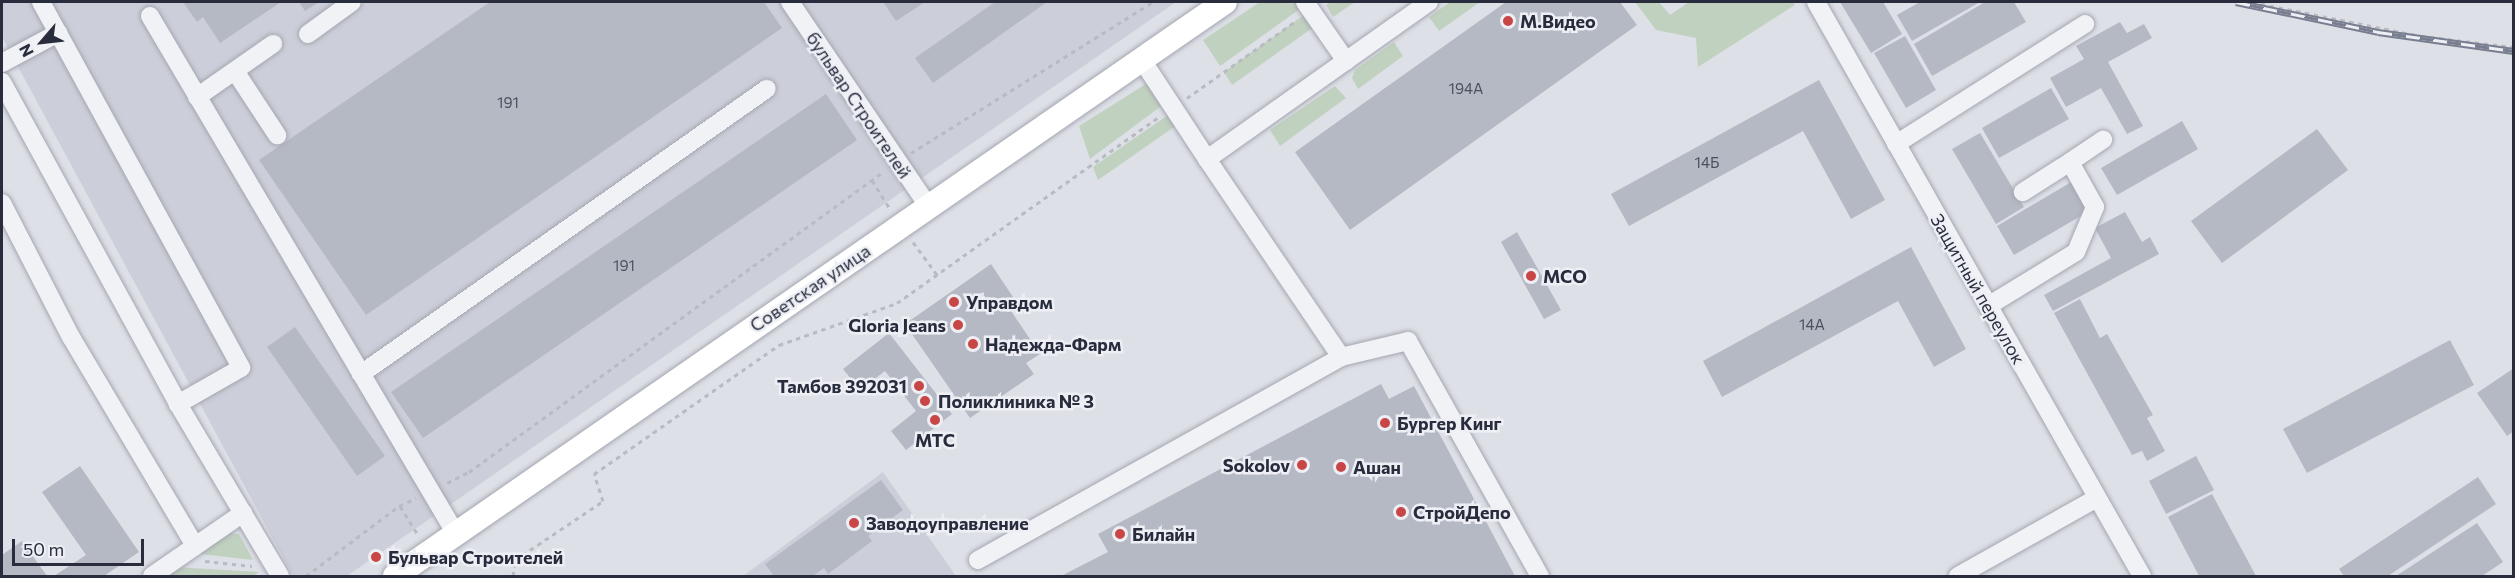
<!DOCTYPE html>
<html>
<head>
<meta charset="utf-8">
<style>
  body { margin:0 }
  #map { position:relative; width:2515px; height:578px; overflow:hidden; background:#dee0e7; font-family:Commissioner,sans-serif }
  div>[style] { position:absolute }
  .built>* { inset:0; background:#cccfd9 }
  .green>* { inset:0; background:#c1d1bf }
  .building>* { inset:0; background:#b5b9c4 }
  .path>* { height:3px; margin-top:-1.5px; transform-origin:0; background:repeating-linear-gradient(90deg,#b9bbc2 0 4.5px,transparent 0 9px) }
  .roads { filter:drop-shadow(0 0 2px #a4a6b1) drop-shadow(0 0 2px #a4a6b1) }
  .minor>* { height:18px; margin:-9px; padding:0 9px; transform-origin:9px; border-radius:9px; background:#f1f2f6 }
  .major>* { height:24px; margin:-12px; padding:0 12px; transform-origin:12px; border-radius:12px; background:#fff }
  .rail>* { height:7px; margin-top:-3.5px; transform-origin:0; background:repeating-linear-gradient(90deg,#edeff5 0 14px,#787e90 0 28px); box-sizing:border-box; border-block:2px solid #787e90 }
  .dots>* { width:16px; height:16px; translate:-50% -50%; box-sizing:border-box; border:3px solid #edeff5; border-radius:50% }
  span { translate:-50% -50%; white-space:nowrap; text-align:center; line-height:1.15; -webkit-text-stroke:5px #edeff5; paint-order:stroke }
  .number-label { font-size:15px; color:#4b4f5f }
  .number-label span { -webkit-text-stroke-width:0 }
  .poi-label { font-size:18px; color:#282c3d; font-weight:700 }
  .left { translate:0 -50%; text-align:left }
  .right { translate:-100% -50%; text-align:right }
  .street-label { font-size:18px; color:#282c3d }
  .frame { position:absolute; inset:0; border:3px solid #282c3d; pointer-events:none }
  .north { position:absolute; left:12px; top:12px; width:60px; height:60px; -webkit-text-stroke:4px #edeff5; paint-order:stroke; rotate:242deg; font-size:16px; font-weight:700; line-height:24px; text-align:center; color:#282c3d }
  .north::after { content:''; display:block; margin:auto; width:21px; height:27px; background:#282c3d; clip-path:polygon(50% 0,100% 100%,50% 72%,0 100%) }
  .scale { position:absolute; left:12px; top:539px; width:132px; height:27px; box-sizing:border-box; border:3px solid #282c3d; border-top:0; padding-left:8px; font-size:18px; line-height:21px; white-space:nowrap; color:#282c3d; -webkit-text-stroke:4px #edeff5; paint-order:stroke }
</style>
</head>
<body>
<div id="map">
  <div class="built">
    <i style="clip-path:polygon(2px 2px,1176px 2px,347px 576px,293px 576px,2px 37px)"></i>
    <i style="clip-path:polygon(883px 472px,956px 576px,743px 576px)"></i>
  </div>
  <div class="green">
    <i style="clip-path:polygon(1260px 2px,1307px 4px,1220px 66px,1203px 40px)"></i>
    <i style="clip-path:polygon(1331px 2px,1355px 2px,1333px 17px,1326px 5px)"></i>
    <i style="clip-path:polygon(1450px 2px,1480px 2px,1439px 31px,1429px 17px)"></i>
    <i style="clip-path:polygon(1635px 2px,1659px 2px,1670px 15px,1689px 2px,1793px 2px,1795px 5px,1698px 67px,1696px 38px,1656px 30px)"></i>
    <i style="clip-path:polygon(1311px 10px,1321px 22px,1232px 85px,1224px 72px)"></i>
    <i style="clip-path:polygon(1394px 42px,1403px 56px,1358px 89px,1352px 78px,1355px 70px)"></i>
    <i style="clip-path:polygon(1149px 82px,1172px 98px,1090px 159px,1079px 126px)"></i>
    <i style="clip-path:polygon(1335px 86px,1346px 98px,1280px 146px,1270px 130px)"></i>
    <i style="clip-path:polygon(1178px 108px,1177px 125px,1098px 180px,1093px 167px)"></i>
    <i style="clip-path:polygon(222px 532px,239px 534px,253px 560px,192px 553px)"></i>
    <i style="clip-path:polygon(173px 567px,259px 572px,253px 576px,160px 576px)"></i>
  </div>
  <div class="building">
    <i style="clip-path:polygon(183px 2px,281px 2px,220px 43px,203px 17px,197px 22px)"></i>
    <i style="clip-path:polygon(299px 2px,319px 2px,305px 11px)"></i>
    <i style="clip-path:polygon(490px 2px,764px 2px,782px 28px,366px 315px,259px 160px)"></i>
    <i style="clip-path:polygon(883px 2px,925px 2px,896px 21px)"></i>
    <i style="clip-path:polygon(995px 2px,1047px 2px,933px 83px,915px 58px)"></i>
    <i style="clip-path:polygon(1506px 2px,1620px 2px,1637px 25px,1350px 230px,1295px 152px)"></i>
    <i style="clip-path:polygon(1840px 2px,1883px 2px,1902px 34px,1871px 53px)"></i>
    <i style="clip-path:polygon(1920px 2px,1980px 2px,1912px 41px,1897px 15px)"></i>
    <i style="clip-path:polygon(1985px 2px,2014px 2px,2026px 22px,1932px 76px,1914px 44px)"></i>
    <i style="clip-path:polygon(2120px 22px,2127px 33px,2144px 24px,2152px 38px,2108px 62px,2143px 126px,2127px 134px,2101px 88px,2066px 107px,2050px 78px,2084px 59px,2076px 46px)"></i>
    <i style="clip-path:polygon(1905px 36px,1936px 90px,1906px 108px,1874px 53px)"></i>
    <i style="clip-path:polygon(1819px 80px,1885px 200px,1851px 219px,1803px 131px,1629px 226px,1611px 194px)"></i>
    <i style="clip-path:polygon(2051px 88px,2069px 119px,1999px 158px,1982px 128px)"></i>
    <i style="clip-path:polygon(826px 94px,857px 140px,423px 438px,391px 392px)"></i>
    <i style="clip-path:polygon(2182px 121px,2198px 149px,2117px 195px,2101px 168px)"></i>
    <i style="clip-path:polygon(2317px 129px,2348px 170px,2222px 263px,2191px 221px)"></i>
    <i style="clip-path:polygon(1980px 133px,2024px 207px,1996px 224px,1952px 149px)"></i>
    <i style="clip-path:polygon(2073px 181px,2091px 210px,2014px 255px,1997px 226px)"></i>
    <i style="clip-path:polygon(2125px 212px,2142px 242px,2150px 237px,2159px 254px,2053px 311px,2044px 295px,2111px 258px,2095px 228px)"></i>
    <i style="clip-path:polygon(1517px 232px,1561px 310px,1544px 319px,1501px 242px)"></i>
    <i style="clip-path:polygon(1911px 247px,1966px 349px,1934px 367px,1898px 301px,1722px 397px,1703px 361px)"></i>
    <i style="clip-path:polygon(991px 264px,1013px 297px,1005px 302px,1040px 354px,1026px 363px,1034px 374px,970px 418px,905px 324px)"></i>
    <i style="clip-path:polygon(2080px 299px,2100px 338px,2107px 334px,2153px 415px,2147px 418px,2165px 451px,2147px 461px,2142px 451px,2132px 455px,2054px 313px)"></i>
    <i style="clip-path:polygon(295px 327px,385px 456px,357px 476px,267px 347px)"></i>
    <i style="clip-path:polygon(889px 333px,952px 414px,906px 450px,891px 431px,916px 411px,885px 371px,860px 390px,843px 369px)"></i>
    <i style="clip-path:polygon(2450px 340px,2474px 385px,2307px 473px,2283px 429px)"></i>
    <i style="clip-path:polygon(2514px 368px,2514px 431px,2507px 436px,2477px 393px)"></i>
    <i style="clip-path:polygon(1381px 384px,1389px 399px,1414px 386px,1515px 576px,1061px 576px,1108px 552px,1098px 534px)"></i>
    <i style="clip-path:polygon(2196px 456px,2214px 490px,2166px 514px,2149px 481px)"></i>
    <i style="clip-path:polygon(80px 466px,139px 552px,104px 576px,54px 576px,86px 555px,42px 492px)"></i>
    <i style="clip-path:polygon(2478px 477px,2496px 504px,2388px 576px,2344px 576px,2339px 569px)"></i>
    <i style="clip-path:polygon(881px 480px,903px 510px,868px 536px,872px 541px,828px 574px,824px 568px,813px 576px,774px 576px,765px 564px)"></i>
    <i style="clip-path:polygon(2212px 494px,2256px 576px,2199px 576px,2168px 517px)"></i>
    <i style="clip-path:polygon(2477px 523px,2503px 562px,2482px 576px,2396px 576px)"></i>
    <i style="clip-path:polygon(22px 541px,47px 576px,2px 576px,2px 555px)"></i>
  </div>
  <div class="path">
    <i style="left:2252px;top:2px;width:172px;rotate:11.4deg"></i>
    <i style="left:2421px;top:36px;width:94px;rotate:6.7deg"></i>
    <i style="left:1187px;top:98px;width:135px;rotate:-35.3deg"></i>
    <i style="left:911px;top:153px;width:285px;rotate:-32deg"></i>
    <i style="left:872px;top:180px;width:34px;rotate:58deg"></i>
    <i style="left:913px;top:242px;width:42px;rotate:53.7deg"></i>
    <i style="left:447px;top:483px;width:25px;rotate:-27deg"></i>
    <i style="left:469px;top:472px;width:511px;rotate:-35.93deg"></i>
    <i style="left:400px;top:506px;width:36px;rotate:58deg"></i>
    <i style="left:205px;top:561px;width:47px;rotate:6.1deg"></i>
    <i style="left:306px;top:576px;width:116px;rotate:-37deg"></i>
    <i style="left:399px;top:506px;width:19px;rotate:-25deg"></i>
    <i style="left:513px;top:576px;width:16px;rotate:-83deg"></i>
    <i style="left:515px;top:560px;width:106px;rotate:-33.8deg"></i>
    <i style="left:603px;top:501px;width:28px;rotate:-108deg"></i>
    <i style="left:594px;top:474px;width:226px;rotate:-34.9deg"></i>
    <i style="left:779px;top:345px;width:125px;rotate:-19.6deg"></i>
    <i style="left:897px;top:303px;width:321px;rotate:-35.4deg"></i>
  </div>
  <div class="roads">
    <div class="minor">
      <i style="left:41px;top:2px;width:417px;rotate:61.3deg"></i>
      <i style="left:241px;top:368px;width:73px;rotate:150.3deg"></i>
      <i style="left:790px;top:2px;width:248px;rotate:55.9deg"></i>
      <i style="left:1305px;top:2px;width:72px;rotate:55.2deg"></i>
      <i style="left:1429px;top:2px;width:272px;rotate:144.7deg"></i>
      <i style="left:1207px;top:159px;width:239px;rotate:55.9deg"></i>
      <i style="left:1341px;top:357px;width:69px;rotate:-13.4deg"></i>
      <i style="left:1408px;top:341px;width:270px;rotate:60.7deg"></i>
      <i style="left:1816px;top:2px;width:660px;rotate:60.41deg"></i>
      <i style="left:150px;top:16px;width:602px;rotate:59.43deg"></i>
      <i style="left:308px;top:34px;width:54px;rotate:-36deg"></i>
      <i style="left:1142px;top:60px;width:118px;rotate:56.7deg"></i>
      <i style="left:2px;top:63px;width:64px;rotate:-28.2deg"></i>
      <i style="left:235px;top:71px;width:77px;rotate:56.7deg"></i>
      <i style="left:2px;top:82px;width:367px;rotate:61.3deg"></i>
      <i style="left:178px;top:404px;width:200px;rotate:59.3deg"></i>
      <i style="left:197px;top:97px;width:93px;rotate:-34.9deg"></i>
      <i style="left:1896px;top:144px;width:224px;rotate:-32.4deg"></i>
      <i style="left:2070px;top:162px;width:40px;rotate:-34deg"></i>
      <i style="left:2px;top:203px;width:151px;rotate:62.8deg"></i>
      <i style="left:71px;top:337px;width:243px;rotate:59.3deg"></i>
      <i style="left:1988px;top:306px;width:103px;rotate:-31.5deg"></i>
      <i style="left:2076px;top:252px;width:49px;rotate:-67.1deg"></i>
      <i style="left:2095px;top:207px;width:51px;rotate:-119.1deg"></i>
      <i style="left:2070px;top:162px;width:56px;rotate:147.4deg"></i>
      <i style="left:361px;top:374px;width:496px;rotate:-35.1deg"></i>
      <i style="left:978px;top:560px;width:416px;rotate:-29.2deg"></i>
      <i style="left:152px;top:576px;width:111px;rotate:-34.7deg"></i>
      <i style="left:1958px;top:576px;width:159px;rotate:-29.3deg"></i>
    </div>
    <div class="major">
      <i style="left:395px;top:576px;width:1009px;rotate:-34.67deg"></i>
    </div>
  </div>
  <div class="rail">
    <i style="left:2236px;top:2px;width:145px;rotate:11.9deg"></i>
    <i style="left:2378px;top:32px;width:137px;rotate:8deg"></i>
  </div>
  <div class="dots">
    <i style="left:1508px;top:21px;background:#c94646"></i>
    <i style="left:1531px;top:276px;background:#c94646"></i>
    <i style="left:954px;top:302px;background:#c94646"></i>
    <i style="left:958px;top:325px;background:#c94646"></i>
    <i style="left:973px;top:344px;background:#c94646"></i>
    <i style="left:919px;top:386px;background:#c94646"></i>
    <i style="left:925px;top:401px;background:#c94646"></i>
    <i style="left:935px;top:420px;background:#c94646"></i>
    <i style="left:1385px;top:423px;background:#c94646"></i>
    <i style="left:1302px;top:465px;background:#c94646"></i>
    <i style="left:1341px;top:467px;background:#c94646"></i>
    <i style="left:1401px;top:512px;background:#c94646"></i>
    <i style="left:854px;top:523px;background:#c94646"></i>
    <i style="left:1120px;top:534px;background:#c94646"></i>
    <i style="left:376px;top:557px;background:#c94646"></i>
  </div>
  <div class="number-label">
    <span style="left:1466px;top:89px">194А</span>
    <span style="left:508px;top:103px">191</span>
    <span style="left:1707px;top:163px">14Б</span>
    <span style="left:624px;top:266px">191</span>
    <span style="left:1812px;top:325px">14А</span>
  </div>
  <div class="poi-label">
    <span class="left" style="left:1520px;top:21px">М.Видео</span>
    <span class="left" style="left:1543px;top:276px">МСО</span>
    <span class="left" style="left:966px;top:302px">Управдом</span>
    <span class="right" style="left:946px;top:325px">Gloria Jeans</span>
    <span class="left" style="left:985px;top:344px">Надежда-Фарм</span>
    <span class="right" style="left:907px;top:386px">Тамбов 392031</span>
    <span class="left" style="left:938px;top:401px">Поликлиника № 3</span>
    <span class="left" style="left:1397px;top:423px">Бургер Кинг</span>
    <span style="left:935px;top:440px">МТС</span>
    <span class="right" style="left:1290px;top:465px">Sokolov</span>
    <span class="left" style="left:1353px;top:467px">Ашан</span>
    <span class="left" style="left:1413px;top:512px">СтройДепо</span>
    <span class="left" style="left:866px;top:523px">Заводоуправление</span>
    <span class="left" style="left:1132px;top:534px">Билайн</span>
    <span class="left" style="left:388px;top:557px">Бульвар Строителей</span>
  </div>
  <div class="street-label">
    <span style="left:859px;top:105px;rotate:56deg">бульвар Строителей</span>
    <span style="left:810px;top:288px;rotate:-34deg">Советская улица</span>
    <span style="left:1978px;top:289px;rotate:60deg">Защитный переулок</span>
  </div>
  <div class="frame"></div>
  <div class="north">N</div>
  <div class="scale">50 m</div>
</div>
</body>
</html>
